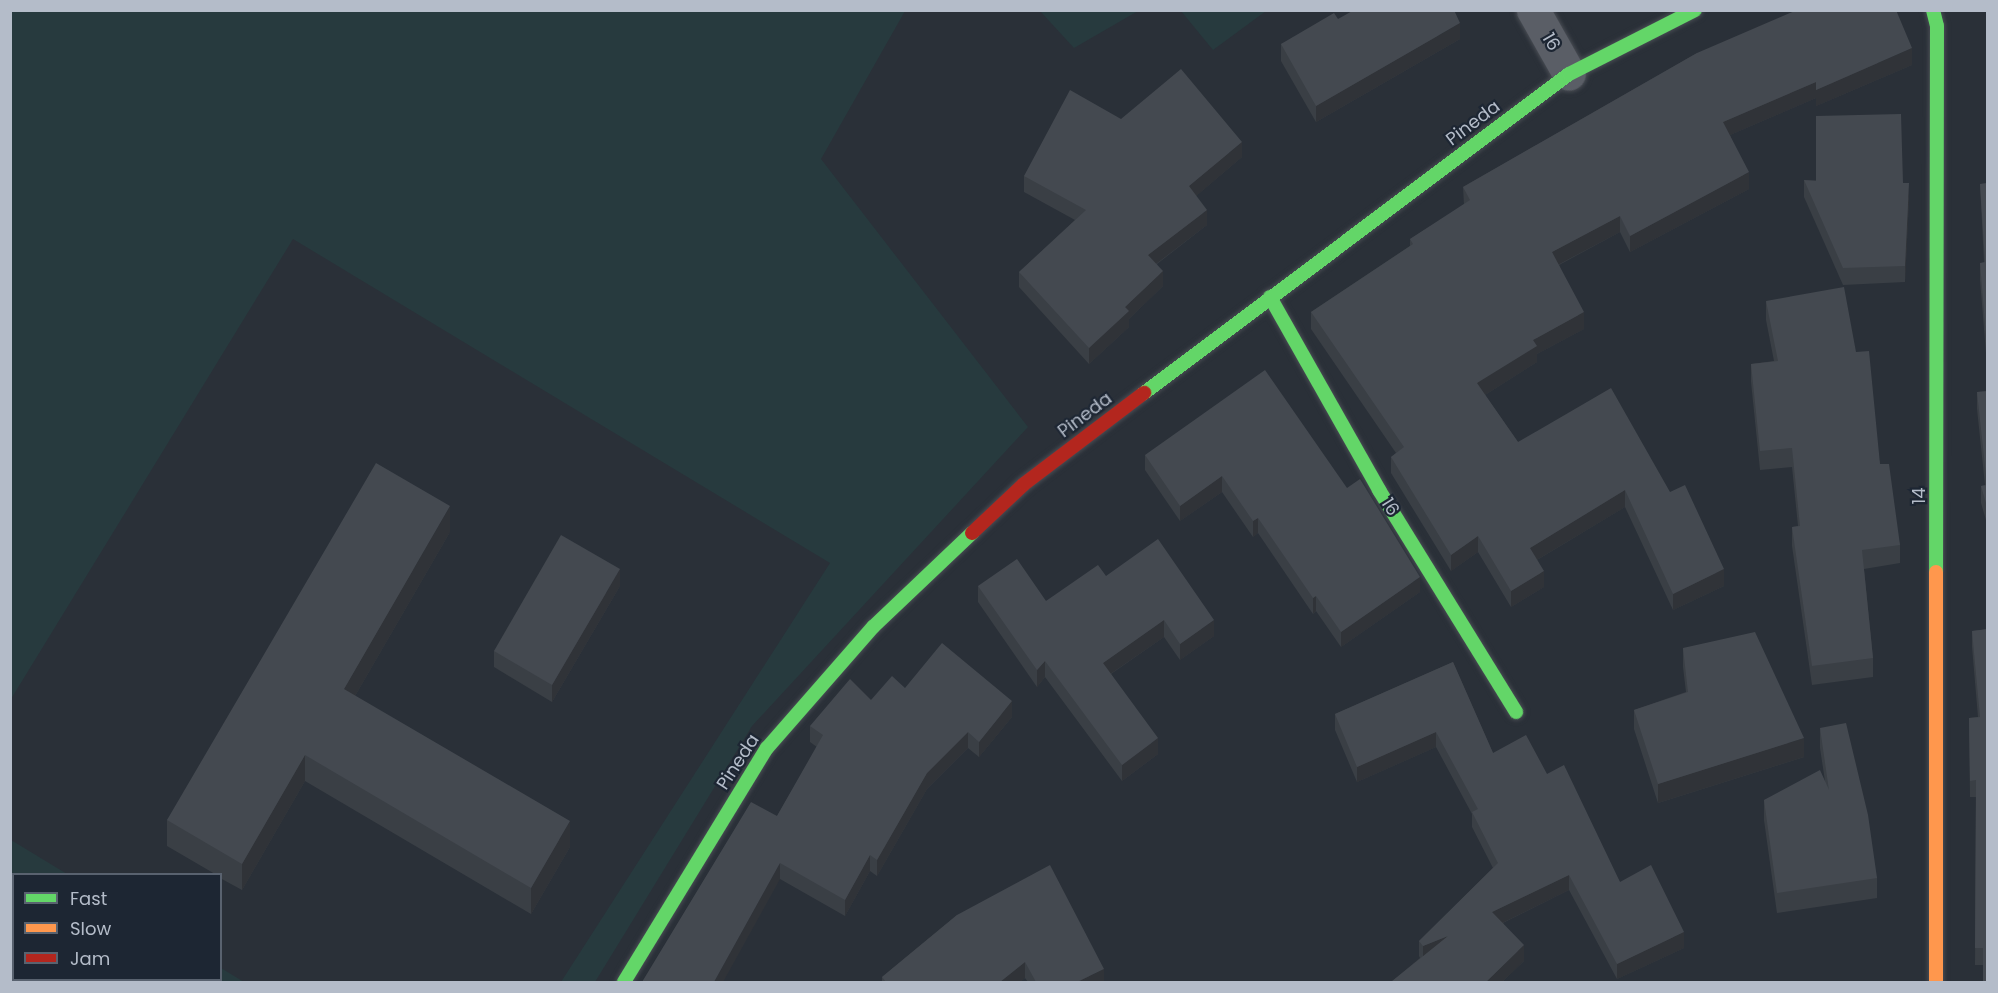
<!DOCTYPE html>
<html>
<head>
<meta charset="utf-8">
<style>
  body { margin:0 }
  #map { position:relative; width:1998px; height:993px; overflow:hidden; background:#2a3038; font-family:Poppins,sans-serif }
  div>[style] { position:absolute }
  .green>* { inset:0; background:#273a3e }
  .roads { filter:drop-shadow(0 0 2px #484c53) drop-shadow(0 0 2px #484c53) }
  .street>* { height:33px; margin:-16.5px; padding:0 16.5px; transform-origin:16.5px; border-radius:16.5px; background:#5a5e66 }
  .fast>* { height:14px; margin:-7px; padding:0 7px; transform-origin:7px; border-radius:7px; background:#63d668 }
  .slow>* { height:14px; margin:-7px; padding:0 7px; transform-origin:7px; border-radius:7px; background:#ff974d }
  .jam>* { height:14px; margin:-7px; padding:0 7px; transform-origin:7px; border-radius:7px; background:#b3261e }
  .wall>* { inset:0; background:#3a3f45 }
  .shaded-wall>* { inset:0; background:#303338 }
  .building>* { inset:0; background:#444950 }
  span { translate:-50% -50%; white-space:nowrap; text-align:center; line-height:1.15; -webkit-text-stroke:4.5px #1d2633; paint-order:stroke }
  .street-label { font-size:18px; color:#b4bcc9 }
  .frame { position:absolute; inset:0; border:12px solid #b4bcc9; pointer-events:none }
  .legend { position:absolute; left:12px; top:873px; width:210px; height:108px; box-sizing:border-box; background:#1d2633; border:2px solid #59626f; margin:0; padding:8px 10px; list-style:none; font-size:18px; color:#b4bcc9 }
  .legend li { display:flex; align-items:center; gap:12px; height:30px }
  .legend b { width:30px; border:2px solid #59626f }
</style>
</head>
<body>
<div id="map">
  <div class="green">
    <i style="clip-path:polygon(11px 10px,905px 11px,821px 159px,1028px 427px,752px 726px,595px 982px,561px 982px,830px 563px,293px 239px,11px 699px)"></i>
    <i style="clip-path:polygon(1040px 11px,1138px 11px,1074px 48px)"></i>
    <i style="clip-path:polygon(1181px 11px,1266px 11px,1213px 50px)"></i>
    <i style="clip-path:polygon(11px 840px,67px 874px,14px 874px,13px 964px)"></i>
    <i style="clip-path:polygon(221px 968px,244px 982px,38px 980px,220px 980px)"></i>
  </div>
  <div class="roads">
    <div class="street">
      <i style="left:1533px;top:10px;width:73px;rotate:60.6deg"></i>
    </div>
    <div class="fast">
      <i style="left:1933px;top:10px;width:16px;rotate:76deg"></i>
      <i style="left:1937px;top:26px;width:546px;rotate:90.1deg"></i>
      <i style="left:1270px;top:297px;width:222px;rotate:60.5deg"></i>
      <i style="left:1379px;top:490px;width:261px;rotate:58.3deg"></i>
      <i style="left:1144px;top:393px;width:531px;rotate:-36.89deg"></i>
      <i style="left:1569px;top:74px;width:141px;rotate:-26.9deg"></i>
      <i style="left:624px;top:982px;width:274px;rotate:-58.6deg"></i>
      <i style="left:767px;top:748px;width:161px;rotate:-48.8deg"></i>
      <i style="left:873px;top:627px;width:137px;rotate:-43.5deg"></i>
    </div>
    <div class="slow">
      <i style="left:1936px;top:982px;width:410px;rotate:-90deg"></i>
    </div>
    <div class="jam">
      <i style="left:972px;top:533px;width:71px;rotate:-43.3deg"></i>
      <i style="left:1024px;top:484px;width:151px;rotate:-37.2deg"></i>
    </div>
  </div>
  <div class="wall">
    <i style="clip-path:polygon(1338px 19px,1460px 39px,1316px 122px,1281px 61px,1281px 44px)"></i>
    <i style="clip-path:polygon(1697px 53px,1912px 65px,1816px 106px,1816px 98px,1730px 135px,1749px 189px,1630px 252px,1620px 232px,1559px 265px,1584px 329px,1537px 354px,1537px 362px,1485px 395px,1518px 442px,1670px 492px,1724px 586px,1673px 610px,1625px 507px,1537px 560px,1544px 587px,1511px 607px,1478px 552px,1451px 571px,1391px 473px,1391px 457px,1396px 453px,1311px 329px,1311px 312px,1410px 246px,1410px 239px,1464px 205px,1463px 187px)"></i>
    <i style="clip-path:polygon(1121px 119px,1242px 157px,1196px 196px,1207px 225px,1157px 264px,1163px 286px,1129px 319px,1129px 327px,1089px 364px,1019px 287px,1019px 272px,1075px 220px,1024px 192px,1024px 176px)"></i>
    <i style="clip-path:polygon(1804px 180px,1903px 183px,1909px 199px,1905px 282px,1843px 285px,1804px 197px)"></i>
    <i style="clip-path:polygon(1988px 183px,1988px 378px,1980px 280px,1980px 263px,1984px 263px,1980px 184px)"></i>
    <i style="clip-path:polygon(1766px 301px,1856px 352px,1880px 464px,1900px 545px,1900px 563px,1864px 569px,1873px 658px,1873px 677px,1812px 685px,1792px 546px,1792px 527px,1798px 526px,1792px 467px,1760px 470px,1751px 382px,1751px 364px,1774px 361px,1766px 320px)"></i>
    <i style="clip-path:polygon(1988px 391px,1988px 527px,1981px 503px,1981px 486px,1985px 485px,1977px 409px,1977px 392px)"></i>
    <i style="clip-path:polygon(1145px 455px,1347px 488px,1420px 592px,1341px 647px,1316px 611px,1313px 614px,1258px 533px,1253px 537px,1222px 492px,1180px 521px,1145px 470px)"></i>
    <i style="clip-path:polygon(450px 532px,355px 696px,570px 847px,531px 914px,305px 781px,242px 890px,220px 878px,220px 874px,215px 874px,167px 846px,167px 820px)"></i>
    <i style="clip-path:polygon(1106px 576px,1214px 636px,1180px 660px,1164px 637px,1111px 674px,1158px 754px,1122px 781px,1045px 677px,1037px 687px,978px 602px,978px 586px,1046px 601px)"></i>
    <i style="clip-path:polygon(620px 586px,552px 702px,494px 667px,494px 651px)"></i>
    <i style="clip-path:polygon(1988px 629px,1983px 965px,1975px 965px,1976px 797px,1970px 797px,1969px 718px,1978px 717px,1972px 647px,1972px 631px)"></i>
    <i style="clip-path:polygon(1683px 648px,1804px 757px,1658px 803px,1634px 729px,1634px 710px,1686px 692px,1683px 667px)"></i>
    <i style="clip-path:polygon(1453px 662px,1493px 753px,1547px 774px,1620px 882px,1684px 948px,1617px 979px,1569px 890px,1503px 923px,1524px 961px,1502px 982px,1391px 982px,1420px 958px,1419px 956px,1419px 941px,1493px 868px,1472px 827px,1472px 814px,1436px 747px,1357px 782px,1335px 730px,1335px 714px)"></i>
    <i style="clip-path:polygon(905px 688px,1012px 717px,979px 757px,968px 748px,927px 789px,877px 876px,870px 871px,845px 916px,780px 879px,777px 816px,817px 747px,810px 742px,810px 726px,871px 700px)"></i>
    <i style="clip-path:polygon(1820px 728px,1877px 878px,1877px 898px,1777px 913px,1764px 820px,1764px 800px,1825px 781px,1820px 748px)"></i>
    <i style="clip-path:polygon(957px 915px,1104px 982px,1028px 982px,1025px 978px,1020px 982px,882px 982px,882px 977px)"></i>
  </div>
  <div class="shaded-wall">
    <i style="clip-path:polygon(1460px 23px,1460px 39px,1316px 122px,1316px 106px)"></i>
    <i style="clip-path:polygon(1912px 48px,1912px 65px,1816px 106px,1816px 90px)"></i>
    <i style="clip-path:polygon(1816px 82px,1816px 98px,1723px 138px,1723px 122px)"></i>
    <i style="clip-path:polygon(1242px 142px,1242px 157px,1189px 202px,1189px 186px)"></i>
    <i style="clip-path:polygon(1749px 172px,1749px 189px,1630px 252px,1630px 236px)"></i>
    <i style="clip-path:polygon(1909px 183px,1909px 199px,1905px 282px,1905px 266px)"></i>
    <i style="clip-path:polygon(1207px 210px,1207px 225px,1148px 270px,1148px 255px)"></i>
    <i style="clip-path:polygon(1620px 216px,1620px 232px,1552px 268px,1552px 252px)"></i>
    <i style="clip-path:polygon(1163px 271px,1163px 286px,1129px 319px,1129px 327px,1089px 364px,1089px 348px,1125px 307px)"></i>
    <i style="clip-path:polygon(1584px 312px,1584px 329px,1537px 354px,1537px 362px,1477px 400px,1477px 383px,1533px 340px)"></i>
    <i style="clip-path:polygon(1222px 476px,1222px 492px,1180px 521px,1180px 506px)"></i>
    <i style="clip-path:polygon(1625px 490px,1625px 507px,1530px 564px,1530px 548px)"></i>
    <i style="clip-path:polygon(450px 506px,450px 532px,344px 715px,344px 689px)"></i>
    <i style="clip-path:polygon(1258px 518px,1258px 533px,1253px 537px,1253px 521px)"></i>
    <i style="clip-path:polygon(1478px 536px,1478px 552px,1451px 571px,1451px 555px)"></i>
    <i style="clip-path:polygon(620px 569px,620px 586px,552px 702px,552px 685px)"></i>
    <i style="clip-path:polygon(1724px 569px,1724px 586px,1673px 610px,1673px 594px)"></i>
    <i style="clip-path:polygon(1544px 571px,1544px 587px,1511px 607px,1511px 591px)"></i>
    <i style="clip-path:polygon(1420px 577px,1420px 592px,1341px 647px,1341px 632px)"></i>
    <i style="clip-path:polygon(1316px 596px,1316px 611px,1313px 614px,1313px 598px)"></i>
    <i style="clip-path:polygon(1164px 620px,1164px 637px,1103px 679px,1103px 663px)"></i>
    <i style="clip-path:polygon(1214px 620px,1214px 636px,1180px 660px,1180px 644px)"></i>
    <i style="clip-path:polygon(1045px 661px,1045px 677px,1037px 687px,1037px 670px)"></i>
    <i style="clip-path:polygon(1012px 701px,1012px 717px,979px 757px,979px 742px)"></i>
    <i style="clip-path:polygon(968px 732px,968px 748px,927px 789px,877px 876px,877px 860px,927px 773px)"></i>
    <i style="clip-path:polygon(1436px 732px,1436px 747px,1357px 782px,1357px 767px)"></i>
    <i style="clip-path:polygon(1158px 738px,1158px 754px,1122px 781px,1122px 765px)"></i>
    <i style="clip-path:polygon(1804px 738px,1804px 757px,1658px 803px,1658px 784px)"></i>
    <i style="clip-path:polygon(305px 755px,305px 781px,242px 890px,242px 864px)"></i>
    <i style="clip-path:polygon(570px 821px,570px 847px,531px 914px,531px 888px)"></i>
    <i style="clip-path:polygon(870px 855px,870px 871px,845px 916px,845px 900px)"></i>
    <i style="clip-path:polygon(780px 863px,780px 879px,723px 982px,714px 982px)"></i>
    <i style="clip-path:polygon(1569px 875px,1569px 890px,1492px 928px,1492px 912px)"></i>
    <i style="clip-path:polygon(1684px 932px,1684px 948px,1617px 979px,1617px 964px)"></i>
    <i style="clip-path:polygon(1448px 936px,1423px 962px,1423px 946px)"></i>
    <i style="clip-path:polygon(1524px 945px,1524px 961px,1502px 982px,1486px 982px)"></i>
    <i style="clip-path:polygon(1025px 962px,1025px 978px,1020px 982px,1000px 982px)"></i>
    <i style="clip-path:polygon(1104px 969px,1104px 982px,1077px 982px)"></i>
  </div>
  <div class="building">
    <i style="clip-path:polygon(1354px 10px,1454px 10px,1460px 23px,1316px 106px,1281px 44px,1334px 13px,1338px 19px)"></i>
    <i style="clip-path:polygon(1797px 10px,1896px 10px,1912px 48px,1816px 90px,1816px 82px,1723px 122px,1749px 172px,1630px 236px,1620px 216px,1552px 252px,1584px 312px,1533px 340px,1537px 346px,1477px 383px,1518px 442px,1611px 388px,1670px 492px,1685px 485px,1724px 569px,1673px 594px,1625px 490px,1530px 548px,1544px 571px,1511px 591px,1478px 536px,1451px 555px,1391px 457px,1404px 447px,1311px 312px,1413px 244px,1410px 239px,1470px 200px,1463px 187px,1697px 53px)"></i>
    <i style="clip-path:polygon(1181px 69px,1242px 142px,1189px 186px,1207px 210px,1148px 255px,1163px 271px,1125px 307px,1129px 311px,1089px 348px,1019px 272px,1086px 210px,1024px 176px,1070px 90px,1121px 119px)"></i>
    <i style="clip-path:polygon(1901px 114px,1903px 183px,1909px 183px,1905px 266px,1843px 268px,1804px 180px,1816px 181px,1816px 116px)"></i>
    <i style="clip-path:polygon(1988px 183px,1988px 361px,1980px 263px,1985px 262px,1980px 184px)"></i>
    <i style="clip-path:polygon(1844px 287px,1856px 352px,1869px 351px,1880px 464px,1889px 464px,1900px 545px,1862px 550px,1873px 658px,1812px 666px,1792px 527px,1800px 526px,1792px 448px,1760px 451px,1751px 364px,1778px 361px,1766px 301px)"></i>
    <i style="clip-path:polygon(1265px 370px,1347px 488px,1360px 479px,1420px 577px,1341px 632px,1316px 596px,1313px 598px,1258px 518px,1253px 521px,1222px 476px,1180px 506px,1145px 455px)"></i>
    <i style="clip-path:polygon(1988px 391px,1988px 510px,1981px 486px,1987px 485px,1977px 392px)"></i>
    <i style="clip-path:polygon(376px 463px,450px 506px,344px 689px,570px 821px,531px 888px,305px 755px,242px 864px,167px 820px)"></i>
    <i style="clip-path:polygon(561px 535px,620px 569px,552px 685px,494px 651px)"></i>
    <i style="clip-path:polygon(1158px 539px,1214px 620px,1180px 644px,1164px 620px,1103px 663px,1158px 738px,1122px 765px,1045px 661px,1037px 670px,978px 586px,1017px 559px,1046px 601px,1098px 565px,1106px 576px)"></i>
    <i style="clip-path:polygon(1988px 629px,1988px 982px,1983px 982px,1983px 948px,1975px 948px,1976px 780px,1970px 781px,1969px 718px,1980px 717px,1972px 631px)"></i>
    <i style="clip-path:polygon(1755px 632px,1804px 738px,1658px 784px,1634px 710px,1688px 692px,1683px 648px)"></i>
    <i style="clip-path:polygon(942px 643px,1012px 701px,979px 742px,968px 732px,927px 773px,877px 860px,870px 855px,845px 900px,780px 863px,714px 982px,642px 982px,751px 802px,777px 816px,823px 735px,810px 726px,850px 679px,871px 700px,892px 676px,905px 688px)"></i>
    <i style="clip-path:polygon(1453px 662px,1493px 753px,1526px 735px,1547px 774px,1564px 765px,1620px 882px,1651px 865px,1684px 932px,1617px 964px,1569px 875px,1492px 912px,1524px 945px,1486px 982px,1391px 982px,1448px 936px,1423px 946px,1419px 941px,1498px 863px,1472px 812px,1478px 809px,1436px 732px,1357px 767px,1335px 714px)"></i>
    <i style="clip-path:polygon(1846px 723px,1868px 815px,1877px 878px,1777px 893px,1764px 800px,1820px 770px,1829px 790px,1820px 728px)"></i>
    <i style="clip-path:polygon(1050px 865px,1104px 969px,1077px 982px,1036px 982px,1025px 962px,1000px 982px,886px 982px,882px 977px,957px 915px)"></i>
  </div>
  <div class="street-label">
    <span style="left:1551px;top:42px;rotate:60deg">16</span>
    <span style="left:1473px;top:123px;rotate:-37deg">Pineda</span>
    <span style="left:1085px;top:415px;rotate:-37deg">Pineda</span>
    <span style="left:1919px;top:496px;rotate:-90deg">14</span>
    <span style="left:1390px;top:507px;rotate:58deg">16</span>
    <span style="left:738px;top:762px;rotate:-57deg">Pineda</span>
  </div>
  <div class="frame"></div>
  <ul class="legend">
  <li><b style="height:8px;background:#63d668"></b>Fast</li>
  <li><b style="height:8px;background:#ff974d"></b>Slow</li>
  <li><b style="height:8px;background:#b3261e"></b>Jam</li>
  </ul>
</div>
</body>
</html>
